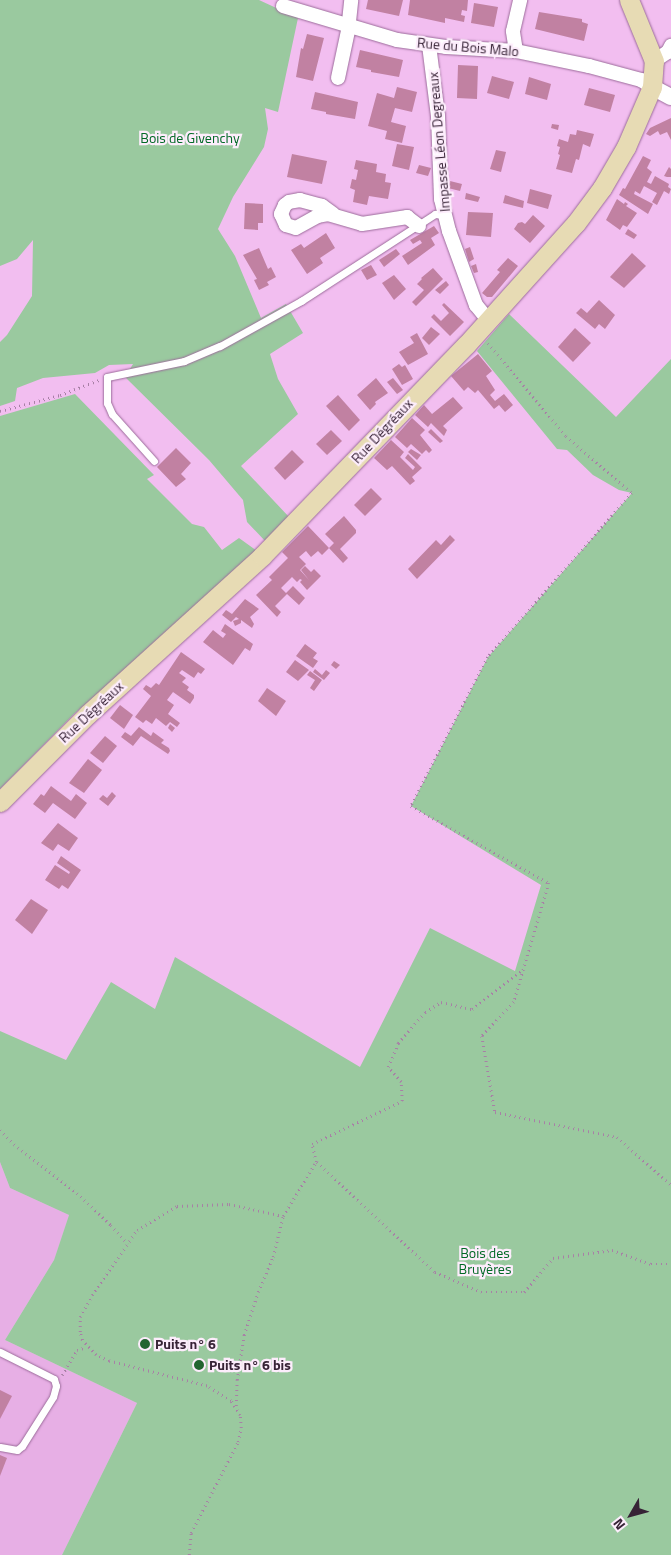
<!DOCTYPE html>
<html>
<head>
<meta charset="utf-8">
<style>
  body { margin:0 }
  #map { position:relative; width:671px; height:1555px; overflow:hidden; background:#f2bef0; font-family:"Titillium Web",sans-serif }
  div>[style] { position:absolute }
  .built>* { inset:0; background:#e7afe5 }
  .green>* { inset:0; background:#9ac99f }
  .building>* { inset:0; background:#c181a2 }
  .path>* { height:2.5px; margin-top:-1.25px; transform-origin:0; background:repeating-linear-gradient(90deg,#a880a6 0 1px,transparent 0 5px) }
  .roads { filter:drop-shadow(0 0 1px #9c6c9b) drop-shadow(0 0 1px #9c6c9b) }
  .service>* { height:7px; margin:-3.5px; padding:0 3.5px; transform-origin:3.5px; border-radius:3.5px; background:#fff }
  .minor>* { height:14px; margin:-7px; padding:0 7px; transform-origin:7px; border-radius:7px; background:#fff }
  .tertiary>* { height:16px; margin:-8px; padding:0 8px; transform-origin:8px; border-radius:8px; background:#fff }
  .secondary>* { height:19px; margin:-9.5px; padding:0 9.5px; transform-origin:9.5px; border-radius:9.5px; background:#e7dbb4 }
  .dots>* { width:14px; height:14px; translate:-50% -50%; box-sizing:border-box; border:2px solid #fdedfc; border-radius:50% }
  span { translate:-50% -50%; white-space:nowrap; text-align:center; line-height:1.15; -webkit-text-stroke:4.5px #fdedfc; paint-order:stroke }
  .street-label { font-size:14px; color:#372336 }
  .park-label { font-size:14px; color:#006925 }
  .poi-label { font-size:14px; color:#372336; font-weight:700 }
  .left { translate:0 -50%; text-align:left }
  .north { position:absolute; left:606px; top:1490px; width:50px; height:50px; -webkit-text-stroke:4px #fdedfc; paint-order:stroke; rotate:232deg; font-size:14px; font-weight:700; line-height:20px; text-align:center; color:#372336 }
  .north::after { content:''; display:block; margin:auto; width:18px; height:22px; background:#372336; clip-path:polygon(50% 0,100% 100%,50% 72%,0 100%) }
</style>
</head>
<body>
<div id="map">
  <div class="built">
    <i style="clip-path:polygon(0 1162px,10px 1188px,69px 1215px,54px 1260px,5px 1340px,137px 1403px,62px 1555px,0 1555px)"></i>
  </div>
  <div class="green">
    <i style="clip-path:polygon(0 0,259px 0,298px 18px,278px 112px,265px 108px,268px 129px,264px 147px,233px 197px,218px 229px,235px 256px,261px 318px,286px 304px,303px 333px,270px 354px,278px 379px,298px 414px,241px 466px,290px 518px,266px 542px,247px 522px,243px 500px,209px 460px,125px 377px,133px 364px,109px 365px,95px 373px,43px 378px,17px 388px,15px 401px,0 406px,0 342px,7px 335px,32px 296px,33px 240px,17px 259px,0 266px)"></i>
    <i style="clip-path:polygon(509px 314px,616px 417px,671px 359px,671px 1555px,62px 1555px,137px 1403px,5px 1340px,54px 1260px,69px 1215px,10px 1188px,0 1162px,0 1031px,66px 1060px,111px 982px,155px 1009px,175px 957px,360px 1067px,430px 928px,515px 971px,541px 885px,411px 806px,488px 657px,632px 493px,619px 490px,593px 475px,567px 450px,557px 449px,477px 351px)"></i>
    <i style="clip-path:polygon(75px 394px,154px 475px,147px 479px,192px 524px,204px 527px,222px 550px,239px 538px,257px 551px,174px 628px,74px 714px,0 789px,0 416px)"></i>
  </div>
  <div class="building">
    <i style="clip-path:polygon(368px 0,403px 0,399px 16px,366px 9px)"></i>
    <i style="clip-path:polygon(410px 0,468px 0,467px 11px,462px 10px,461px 15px,465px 16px,464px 22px,445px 18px,445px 23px,408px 15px)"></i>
    <i style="clip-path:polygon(474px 3px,498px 7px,494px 27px,471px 23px)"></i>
    <i style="clip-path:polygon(539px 12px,582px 19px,582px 22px,588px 24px,584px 41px,535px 29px)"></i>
    <i style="clip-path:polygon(307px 34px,324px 38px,313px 81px,296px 77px,301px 48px,303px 49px)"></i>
    <i style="clip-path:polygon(360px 50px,403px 60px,399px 77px,371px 72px,371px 70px,356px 67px)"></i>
    <i style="clip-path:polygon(458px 65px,478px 66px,477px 99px,457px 98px)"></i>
    <i style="clip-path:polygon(492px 76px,514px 82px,509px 99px,487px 93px)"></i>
    <i style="clip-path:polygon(529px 77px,551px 84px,547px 100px,525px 94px)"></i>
    <i style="clip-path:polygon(397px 87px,417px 92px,412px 112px,395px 108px,391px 122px,406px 126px,402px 143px,385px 139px,387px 131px,368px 126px,377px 93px,394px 98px)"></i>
    <i style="clip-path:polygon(589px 88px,615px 95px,610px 112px,584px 105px)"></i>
    <i style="clip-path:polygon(315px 92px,358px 102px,355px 119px,326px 114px,326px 112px,311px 109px)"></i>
    <i style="clip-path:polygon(671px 118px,671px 140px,667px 132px,660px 135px,658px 131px,650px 136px,646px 134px,650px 128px)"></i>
    <i style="clip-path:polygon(552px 124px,559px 125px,558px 130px,551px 128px)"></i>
    <i style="clip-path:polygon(577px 130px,594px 134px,590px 147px,583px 144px,579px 160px,576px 159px,572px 173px,556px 169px,560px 155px,558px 154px,560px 147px,557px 146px,559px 139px,568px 142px,570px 134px,576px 135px)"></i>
    <i style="clip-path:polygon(397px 144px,414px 147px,409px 170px,392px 166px)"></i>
    <i style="clip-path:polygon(496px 150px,506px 152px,501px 172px,490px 169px)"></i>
    <i style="clip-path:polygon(292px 154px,327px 161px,322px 184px,287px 177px)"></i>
    <i style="clip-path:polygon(643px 156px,651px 160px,647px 168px,652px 172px,647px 182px,651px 184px,655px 176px,669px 184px,668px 187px,671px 189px,669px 194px,664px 191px,657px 205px,652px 202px,657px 193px,644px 186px,640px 194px,635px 191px,634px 194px,653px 204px,648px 214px,619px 195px,623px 188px,625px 189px)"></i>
    <i style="clip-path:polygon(356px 160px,377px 164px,376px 172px,386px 174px,385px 182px,391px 183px,388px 199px,369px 196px,367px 205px,353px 202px,355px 190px,350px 188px,352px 179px,356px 180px,358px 170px,354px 169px)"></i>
    <i style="clip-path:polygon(419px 165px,431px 168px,428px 176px,416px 173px)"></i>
    <i style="clip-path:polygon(669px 167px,671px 169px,671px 177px,667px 177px,664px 176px)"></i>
    <i style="clip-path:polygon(450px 181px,462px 184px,460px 191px,448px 188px)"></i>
    <i style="clip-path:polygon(530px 189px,552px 195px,548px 209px,527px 203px)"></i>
    <i style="clip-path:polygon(466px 193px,480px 197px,478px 202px,465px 199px)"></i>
    <i style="clip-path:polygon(505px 195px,524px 201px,523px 208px,503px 203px)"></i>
    <i style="clip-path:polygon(617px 199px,624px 204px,625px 202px,628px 204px,626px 206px,637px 213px,627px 227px,623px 225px,620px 230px,606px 220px)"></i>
    <i style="clip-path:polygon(245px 203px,263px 204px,263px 223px,258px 223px,258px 230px,244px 229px)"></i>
    <i style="clip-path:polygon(468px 212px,493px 213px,491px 237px,466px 235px)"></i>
    <i style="clip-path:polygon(533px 215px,545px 226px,530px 243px,514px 229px,518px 223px,522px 222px,525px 224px)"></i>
    <i style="clip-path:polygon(434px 226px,439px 233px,431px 238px,435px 245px,408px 265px,402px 256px,422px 243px,420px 240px,413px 244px,410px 240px)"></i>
    <i style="clip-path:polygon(628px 229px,637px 235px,634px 239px,625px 234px)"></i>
    <i style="clip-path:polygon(326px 233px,335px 248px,320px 258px,323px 263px,307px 274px,291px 250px,301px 244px,304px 248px)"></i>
    <i style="clip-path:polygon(470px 247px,474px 259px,469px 262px,465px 249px)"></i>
    <i style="clip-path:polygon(259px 248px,268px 269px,271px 267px,276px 277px,267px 282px,269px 285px,259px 290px,254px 280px,257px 279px,243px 255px)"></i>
    <i style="clip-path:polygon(396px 249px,400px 254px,384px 267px,379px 260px)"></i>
    <i style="clip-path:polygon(632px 253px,646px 266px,624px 288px,610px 277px)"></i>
    <i style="clip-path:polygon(508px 258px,518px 266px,492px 297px,487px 297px,482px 293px,500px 272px,497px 270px)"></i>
    <i style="clip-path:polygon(476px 264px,478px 272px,474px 273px,471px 266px)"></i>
    <i style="clip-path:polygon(371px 265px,377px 275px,367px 280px,361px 270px)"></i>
    <i style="clip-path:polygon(433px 268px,443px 279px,416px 306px,412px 302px,424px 290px,417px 284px,422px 279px,421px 278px)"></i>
    <i style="clip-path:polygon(394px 275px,406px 289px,394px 300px,382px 283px)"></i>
    <i style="clip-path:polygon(446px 281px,449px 285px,440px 294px,435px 290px)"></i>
    <i style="clip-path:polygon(599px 300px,615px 315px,605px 329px,599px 324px,595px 329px,576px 313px,581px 308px,587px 313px)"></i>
    <i style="clip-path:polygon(444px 303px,464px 322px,450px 336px,431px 317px,434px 314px,441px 321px,449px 313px,442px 305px)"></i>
    <i style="clip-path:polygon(431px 327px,440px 334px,429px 345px,422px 338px)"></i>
    <i style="clip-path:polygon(575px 328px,591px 343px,573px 362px,558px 347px)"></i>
    <i style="clip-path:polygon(417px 333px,428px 354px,408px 365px,399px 352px,414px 343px,410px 337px)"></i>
    <i style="clip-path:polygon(478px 354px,492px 371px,486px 376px,495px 390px,490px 395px,495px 401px,504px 394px,513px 405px,505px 412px,499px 405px,494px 409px,478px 390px,475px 393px,468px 387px,464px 391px,451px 376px)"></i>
    <i style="clip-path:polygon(399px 364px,402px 367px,405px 365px,413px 379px,402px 385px,392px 369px)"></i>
    <i style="clip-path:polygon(376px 378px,388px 393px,375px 402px,376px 404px,370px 410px,357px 395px)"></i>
    <i style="clip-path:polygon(393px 378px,403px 390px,397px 394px,387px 382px)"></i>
    <i style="clip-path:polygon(338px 395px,360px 420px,349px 431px,326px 406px)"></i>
    <i style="clip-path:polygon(453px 397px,463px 408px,443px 426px,447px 430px,444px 436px,431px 423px,428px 427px,415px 415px,424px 405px,432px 414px)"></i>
    <i style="clip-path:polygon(412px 418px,425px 430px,420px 435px,432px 450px,429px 453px,426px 450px,422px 454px,411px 444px,407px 448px,395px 437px)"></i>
    <i style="clip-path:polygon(431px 429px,443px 441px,440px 443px,428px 432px)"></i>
    <i style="clip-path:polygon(331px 430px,342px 441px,327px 455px,316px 444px)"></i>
    <i style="clip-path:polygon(391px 440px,404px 452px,400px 457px,413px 470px,415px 467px,405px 458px,408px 454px,422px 468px,412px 477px,415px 481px,410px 485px,392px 466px,387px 470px,374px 458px)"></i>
    <i style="clip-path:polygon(176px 448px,191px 463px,181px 474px,186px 479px,176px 487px,157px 467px)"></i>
    <i style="clip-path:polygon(411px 449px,421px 455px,417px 460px,408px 452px)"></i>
    <i style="clip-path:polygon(292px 450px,304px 462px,285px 480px,274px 468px)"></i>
    <i style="clip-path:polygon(371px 488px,382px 499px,365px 516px,354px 505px)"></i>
    <i style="clip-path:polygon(344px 516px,356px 530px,356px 533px,340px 549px,348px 558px,343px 563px,329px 548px,334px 543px,325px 534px)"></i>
    <i style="clip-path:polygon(308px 526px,329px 548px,322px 555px,318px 551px,311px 557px,306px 551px,299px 557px,306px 564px,300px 570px,309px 580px,301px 570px,305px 566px,311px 572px,314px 569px,321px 576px,307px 590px,300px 582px,302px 580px,300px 579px,297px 582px,292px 577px,281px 588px,286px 593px,293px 586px,305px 598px,299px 605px,287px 594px,275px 606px,281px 612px,277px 617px,256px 595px,272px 580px,269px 577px,288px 558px,282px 552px)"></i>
    <i style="clip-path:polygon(450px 535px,455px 540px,417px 579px,408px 569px,436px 540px,441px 545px)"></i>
    <i style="clip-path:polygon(245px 599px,259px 609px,250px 617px,254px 624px,252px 628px,241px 620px,241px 623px,235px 626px,233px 621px,239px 619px,236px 617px,231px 622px,222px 615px,226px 610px,232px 614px)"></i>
    <i style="clip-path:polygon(225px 624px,253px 644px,250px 651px,245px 648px,233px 665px,203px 642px,213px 630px,223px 638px,226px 634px,221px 631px)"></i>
    <i style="clip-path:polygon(305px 644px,317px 653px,313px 658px,318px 661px,313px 668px,296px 656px)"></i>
    <i style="clip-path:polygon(181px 652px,205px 669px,201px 674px,198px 672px,194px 678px,182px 670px,179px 673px,186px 678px,182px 682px,189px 687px,187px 690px,194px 695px,194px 698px,190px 704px,173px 692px,167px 700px,174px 705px,168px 714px,180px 723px,177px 727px,170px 722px,166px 726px,156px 718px,152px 724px,146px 720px,143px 723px,135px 717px,151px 696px,143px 689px,146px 685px,151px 688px,156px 683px,159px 685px)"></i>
    <i style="clip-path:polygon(295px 660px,309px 670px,298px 681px,286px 672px)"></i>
    <i style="clip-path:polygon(334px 661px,340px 665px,336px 669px,331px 665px)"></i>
    <i style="clip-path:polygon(315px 669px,322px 675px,326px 670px,330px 673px,324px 680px,313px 672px)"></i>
    <i style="clip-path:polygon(310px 671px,322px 680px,314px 691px,310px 688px,315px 680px,307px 675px)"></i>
    <i style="clip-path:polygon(267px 688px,286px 701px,276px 716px,258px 701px)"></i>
    <i style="clip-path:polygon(120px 705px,133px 715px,124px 729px,110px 718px)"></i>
    <i style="clip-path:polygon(170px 724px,175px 728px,172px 732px,168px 728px)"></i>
    <i style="clip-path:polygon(139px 727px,151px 736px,153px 732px,164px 740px,161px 743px,169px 748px,170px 751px,168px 754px,141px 736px,133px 746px,121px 737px,125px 732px,131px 736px)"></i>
    <i style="clip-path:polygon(105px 736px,117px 746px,103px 763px,90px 753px)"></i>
    <i style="clip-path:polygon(88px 759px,102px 770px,84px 793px,69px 783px)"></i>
    <i style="clip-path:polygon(51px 786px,71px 801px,76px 794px,87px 803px,75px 819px,53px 803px,45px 813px,33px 804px,41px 794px,44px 796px)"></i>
    <i style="clip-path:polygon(112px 792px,116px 796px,108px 806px,99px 799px,103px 795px,107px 798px)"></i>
    <i style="clip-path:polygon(58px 823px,78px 838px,69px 851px,58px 844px,53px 851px,41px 843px)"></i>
    <i style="clip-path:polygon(61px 856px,81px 870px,68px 889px,62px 885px,59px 889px,45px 880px,55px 865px,69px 874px,70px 872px,57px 863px)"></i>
    <i style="clip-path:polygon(31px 899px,48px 910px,32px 934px,15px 920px)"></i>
    <i style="clip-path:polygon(0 1390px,12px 1396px,0 1419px)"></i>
    <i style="clip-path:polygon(0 1455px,7px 1458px,0 1476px)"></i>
  </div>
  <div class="path">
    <i style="left:488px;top:343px;width:121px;rotate:50deg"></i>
    <i style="left:566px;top:436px;width:87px;rotate:40.8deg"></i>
    <i style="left:632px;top:493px;width:218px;rotate:131.3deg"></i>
    <i style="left:488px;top:657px;width:168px;rotate:117.3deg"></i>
    <i style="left:411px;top:806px;width:158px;rotate:29.2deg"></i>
    <i style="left:549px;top:883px;width:124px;rotate:106.4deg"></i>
    <i style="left:514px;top:1002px;width:47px;rotate:133.3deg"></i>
    <i style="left:482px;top:1036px;width:77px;rotate:80.3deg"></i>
    <i style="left:495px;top:1112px;width:125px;rotate:11.6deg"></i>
    <i style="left:617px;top:1137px;width:72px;rotate:41.6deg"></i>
    <i style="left:0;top:411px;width:62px;rotate:-14.9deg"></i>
    <i style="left:60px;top:395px;width:42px;rotate:-21deg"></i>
    <i style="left:0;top:1130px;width:20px;rotate:45deg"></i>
    <i style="left:14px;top:1144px;width:80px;rotate:37.9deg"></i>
    <i style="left:77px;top:1193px;width:47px;rotate:43.3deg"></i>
    <i style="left:111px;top:1225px;width:25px;rotate:48deg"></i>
    <i style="left:317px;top:1162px;width:161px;rotate:43deg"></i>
    <i style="left:435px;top:1272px;width:50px;rotate:23.5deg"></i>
    <i style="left:481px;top:1292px;width:43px"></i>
    <i style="left:524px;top:1292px;width:45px;rotate:-49.5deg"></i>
    <i style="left:553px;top:1258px;width:60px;rotate:-7.7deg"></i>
    <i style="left:612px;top:1250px;width:41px;rotate:19.7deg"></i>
    <i style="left:651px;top:1264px;width:20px"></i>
    <i style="left:62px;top:1375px;width:29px;rotate:-59deg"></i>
    <i style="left:77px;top:1350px;width:9px;rotate:-18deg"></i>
    <i style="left:236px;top:1406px;width:26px;rotate:-88deg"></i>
    <i style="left:237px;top:1380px;width:46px;rotate:-81.2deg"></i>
    <i style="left:244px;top:1335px;width:45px;rotate:-72deg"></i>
    <i style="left:258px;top:1292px;width:38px;rotate:-67deg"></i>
    <i style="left:273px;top:1257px;width:42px;rotate:-76.3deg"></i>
    <i style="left:283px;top:1216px;width:63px;rotate:-58.6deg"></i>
    <i style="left:316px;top:1162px;width:18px;rotate:-103deg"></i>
    <i style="left:312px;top:1144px;width:100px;rotate:-25.5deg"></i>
    <i style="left:402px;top:1101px;width:19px;rotate:-93deg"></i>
    <i style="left:401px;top:1082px;width:20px;rotate:-131deg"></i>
    <i style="left:388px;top:1067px;width:26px;rotate:-67deg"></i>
    <i style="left:398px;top:1043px;width:41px;rotate:-48.9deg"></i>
    <i style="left:425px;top:1012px;width:19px;rotate:-32deg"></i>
    <i style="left:441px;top:1002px;width:32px;rotate:13deg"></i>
    <i style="left:472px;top:1009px;width:63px;rotate:-38deg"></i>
    <i style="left:189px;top:1555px;width:22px;rotate:-85deg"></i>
    <i style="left:191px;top:1533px;width:102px;rotate:-62.7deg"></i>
    <i style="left:238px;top:1442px;width:14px;rotate:-78deg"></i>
    <i style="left:241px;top:1428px;width:13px;rotate:-94deg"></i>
    <i style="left:240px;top:1415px;width:17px;rotate:-123deg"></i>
    <i style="left:231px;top:1401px;width:28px;rotate:-148deg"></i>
    <i style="left:207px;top:1386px;width:101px;rotate:-165.7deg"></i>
    <i style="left:109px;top:1361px;width:14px;rotate:-155deg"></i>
    <i style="left:96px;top:1355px;width:21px;rotate:-133deg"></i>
    <i style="left:82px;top:1340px;width:8px;rotate:-104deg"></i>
    <i style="left:80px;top:1332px;width:15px;rotate:-90deg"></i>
    <i style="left:80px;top:1317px;width:25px;rotate:-61deg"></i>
    <i style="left:92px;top:1295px;width:79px;rotate:-55.3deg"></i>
    <i style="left:137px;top:1230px;width:47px;rotate:-31deg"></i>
    <i style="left:177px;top:1206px;width:52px;rotate:-2.2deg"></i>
    <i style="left:229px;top:1204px;width:55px;rotate:12.5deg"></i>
  </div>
  <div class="roads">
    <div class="service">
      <i style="left:154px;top:461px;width:63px;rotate:-131.8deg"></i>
      <i style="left:112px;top:414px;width:12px;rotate:-114deg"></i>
      <i style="left:107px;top:403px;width:26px;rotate:-90deg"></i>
      <i style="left:107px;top:377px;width:79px;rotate:-11.7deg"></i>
      <i style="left:184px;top:361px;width:39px;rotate:-23deg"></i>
      <i style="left:220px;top:346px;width:93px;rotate:-29.1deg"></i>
      <i style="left:301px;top:301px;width:160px;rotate:-33deg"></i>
      <i style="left:435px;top:214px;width:9px;rotate:6deg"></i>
      <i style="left:0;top:1352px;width:60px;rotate:26.6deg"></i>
      <i style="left:54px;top:1379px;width:7px;rotate:74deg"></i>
      <i style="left:56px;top:1386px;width:11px;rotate:105deg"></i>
      <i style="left:53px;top:1397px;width:58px;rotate:122.3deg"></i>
      <i style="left:22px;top:1446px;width:6px;rotate:141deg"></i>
      <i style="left:17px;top:1450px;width:17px;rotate:-170deg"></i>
    </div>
    <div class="minor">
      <i style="left:283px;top:6px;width:119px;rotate:16.6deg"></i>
      <i style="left:397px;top:40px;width:49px;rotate:8.1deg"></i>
      <i style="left:446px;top:47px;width:70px;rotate:3.3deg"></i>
      <i style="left:516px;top:51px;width:75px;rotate:11.6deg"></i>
      <i style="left:589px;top:66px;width:54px;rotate:15.1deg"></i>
      <i style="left:641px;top:80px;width:13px;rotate:32deg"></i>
      <i style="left:429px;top:45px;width:72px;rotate:82.8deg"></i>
      <i style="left:438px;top:116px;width:83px;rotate:87.9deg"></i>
      <i style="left:441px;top:199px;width:33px;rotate:76deg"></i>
      <i style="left:449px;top:231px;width:79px;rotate:70deg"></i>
      <i style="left:476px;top:305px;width:19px;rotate:51deg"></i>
      <i style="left:516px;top:51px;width:20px;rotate:-99deg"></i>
      <i style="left:513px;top:31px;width:32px;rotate:-77deg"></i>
      <i style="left:654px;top:61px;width:17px;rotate:-33deg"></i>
      <i style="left:668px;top:52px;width:7px;rotate:-63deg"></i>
      <i style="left:338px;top:78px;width:48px;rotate:-78deg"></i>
      <i style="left:348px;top:31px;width:31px;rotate:-84deg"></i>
      <i style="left:333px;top:214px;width:14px;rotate:-144deg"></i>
      <i style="left:322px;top:206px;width:23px;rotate:-165deg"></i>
      <i style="left:300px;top:200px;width:11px;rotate:170deg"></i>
      <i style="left:289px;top:202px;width:5px;rotate:143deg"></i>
      <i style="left:285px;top:205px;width:10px;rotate:114deg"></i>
      <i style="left:281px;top:214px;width:12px;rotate:66deg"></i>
      <i style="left:286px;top:225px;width:10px;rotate:17deg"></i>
      <i style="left:296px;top:228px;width:25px;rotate:-29deg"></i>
      <i style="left:318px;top:216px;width:10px;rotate:-11deg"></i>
      <i style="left:328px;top:214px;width:35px;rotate:16deg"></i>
      <i style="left:362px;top:224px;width:46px;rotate:-8.8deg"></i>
      <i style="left:407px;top:217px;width:15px;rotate:37deg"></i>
    </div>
    <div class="tertiary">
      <i style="left:652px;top:87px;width:21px;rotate:28deg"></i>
    </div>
    <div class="secondary">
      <i style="left:0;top:802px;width:124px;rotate:-45deg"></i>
      <i style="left:88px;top:714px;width:235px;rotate:-42.2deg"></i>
      <i style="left:262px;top:556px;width:293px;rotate:-46deg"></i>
      <i style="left:466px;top:345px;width:164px;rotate:-48deg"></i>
      <i style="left:576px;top:223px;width:44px;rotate:-53.4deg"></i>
      <i style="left:602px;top:188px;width:48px;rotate:-59.7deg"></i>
      <i style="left:626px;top:147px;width:65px;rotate:-66.6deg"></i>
      <i style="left:652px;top:87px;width:26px;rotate:-86deg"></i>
      <i style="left:654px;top:61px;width:66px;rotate:-112.3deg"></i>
    </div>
  </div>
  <div class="dots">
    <i style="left:145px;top:1344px;background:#226530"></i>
    <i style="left:199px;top:1365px;background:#226530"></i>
  </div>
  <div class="street-label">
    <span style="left:468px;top:47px;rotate:5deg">Rue du Bois Malo</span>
    <span style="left:439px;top:142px;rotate:-95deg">Impasse Léon Degreaux</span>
    <span style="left:382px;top:431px;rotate:-47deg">Rue Dégréaux</span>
    <span style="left:91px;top:712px;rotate:-43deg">Rue Dégréaux</span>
  </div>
  <div class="park-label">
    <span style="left:190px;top:138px">Bois de Givenchy</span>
    <span style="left:485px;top:1261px">Bois des<br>Bruyères</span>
  </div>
  <div class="poi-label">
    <span class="left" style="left:155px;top:1344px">Puits n° 6</span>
    <span class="left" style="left:209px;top:1365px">Puits n° 6 bis</span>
  </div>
  <div class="north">N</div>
</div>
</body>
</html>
